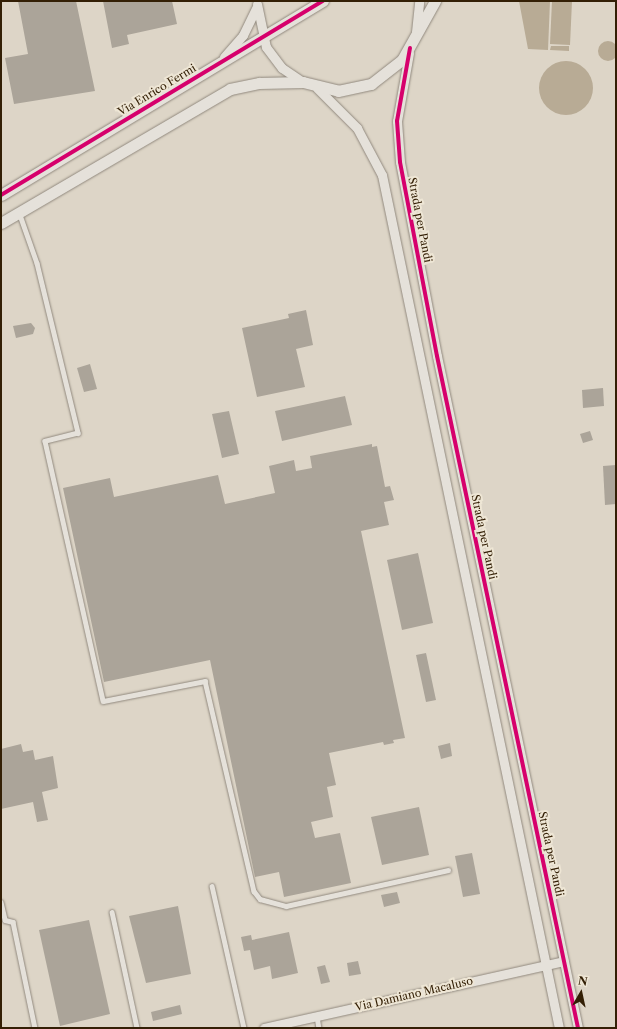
<!DOCTYPE html>
<html>
<head>
<meta charset="utf-8">
<style>
  body { margin:0 }
  #map { position:relative; width:617px; height:1029px; overflow:hidden; background:#ddd5c7; font-family:"Libre Caslon Text",serif }
  div>[style] { position:absolute }
  .water>* { inset:0; background:#b8ab95 }
  .round { border-radius:50% }
  .building>* { inset:0; background:#aba499 }
  .roads { filter:drop-shadow(0 0 1px #91897e) drop-shadow(0 0 1px #91897e) }
  .service>* { height:4.5px; margin:-2.25px; padding:0 2.25px; transform-origin:2.25px; border-radius:2.25px; background:#e5e1da }
  .minor>* { height:9px; margin:-4.5px; padding:0 4.5px; transform-origin:4.5px; border-radius:4.5px; background:#e5e1da }
  .tertiary>* { height:11px; margin:-5.5px; padding:0 5.5px; transform-origin:5.5px; border-radius:5.5px; background:#e5e1da }
  .cycleway>* { height:4px; margin:-2px; padding:0 2px; transform-origin:2px; border-radius:2px; background:#d6006c }
  span { translate:-50% -50%; white-space:nowrap; text-align:center; line-height:1.15; -webkit-text-stroke:4px #eee6d5; paint-order:stroke }
  .street-label { font-size:11px; color:#331f05 }
  .frame { position:absolute; inset:0; border:2px solid #331f05; pointer-events:none }
  .north { position:absolute; left:561px; top:973px; width:40px; height:40px; -webkit-text-stroke:3px #eee6d5; paint-order:stroke; rotate:9deg; font-size:11px; font-weight:700; line-height:16px; text-align:center; color:#331f05 }
  .north::after { content:''; display:block; margin:auto; width:14px; height:18px; background:#331f05; clip-path:polygon(50% 0,100% 100%,50% 72%,0 100%) }
</style>
</head>
<body>
<div id="map">
  <div class="water">
    <i style="clip-path:polygon(519px 1px,550px 1px,548px 50px,528px 49px)"></i>
    <i style="clip-path:polygon(552px 1px,572px 1px,570px 45px,550px 44px)"></i>
    <i class="round" style="left:598px;top:41px;width:20px;height:20px"></i>
    <i style="clip-path:polygon(551px 46px,569px 46px,569px 51px,550px 50px)"></i>
    <i class="round" style="left:539px;top:61px;width:54px;height:54px"></i>
  </div>
  <div class="building">
    <i style="clip-path:polygon(18px 1px,76px 1px,95px 91px,14px 104px,5px 58px,28px 54px)"></i>
    <i style="clip-path:polygon(103px 1px,172px 1px,177px 24px,127px 35px,129px 44px,112px 48px)"></i>
    <i style="clip-path:polygon(306px 310px,313px 345px,296px 349px,305px 387px,257px 397px,242px 328px,289px 318px,288px 314px)"></i>
    <i style="clip-path:polygon(31px 323px,35px 328px,33px 334px,16px 338px,13px 326px)"></i>
    <i style="clip-path:polygon(90px 364px,97px 389px,84px 392px,77px 368px)"></i>
    <i style="clip-path:polygon(603px 388px,604px 406px,583px 408px,582px 390px)"></i>
    <i style="clip-path:polygon(345px 396px,352px 425px,282px 441px,275px 411px)"></i>
    <i style="clip-path:polygon(229px 411px,239px 454px,222px 458px,212px 414px)"></i>
    <i style="clip-path:polygon(590px 431px,593px 440px,583px 443px,580px 434px)"></i>
    <i style="clip-path:polygon(372px 444px,372px 447px,377px 446px,385px 487px,390px 486px,394px 500px,384px 502px,389px 525px,361px 531px,405px 738px,393px 740px,394px 743px,384px 745px,383px 742px,329px 753px,336px 785px,327px 787px,333px 817px,311px 822px,315px 838px,340px 833px,351px 883px,284px 897px,279px 872px,255px 877px,210px 660px,104px 682px,63px 488px,110px 478px,114px 497px,218px 475px,225px 504px,275px 493px,269px 466px,294px 460px,296px 471px,312px 468px,310px 456px)"></i>
    <i style="clip-path:polygon(616px 465px,616px 504px,605px 505px,603px 466px)"></i>
    <i style="clip-path:polygon(418px 553px,433px 623px,402px 630px,387px 560px)"></i>
    <i style="clip-path:polygon(426px 653px,436px 700px,426px 702px,416px 655px)"></i>
    <i style="clip-path:polygon(450px 743px,452px 756px,441px 759px,438px 746px)"></i>
    <i style="clip-path:polygon(21px 744px,23px 752px,33px 750px,35px 760px,53px 756px,58px 788px,42px 792px,48px 820px,37px 822px,33px 802px,1px 809px,1px 749px)"></i>
    <i style="clip-path:polygon(419px 807px,429px 855px,382px 865px,371px 817px)"></i>
    <i style="clip-path:polygon(472px 853px,480px 894px,463px 897px,455px 856px)"></i>
    <i style="clip-path:polygon(397px 892px,400px 903px,384px 907px,381px 895px)"></i>
    <i style="clip-path:polygon(178px 906px,191px 974px,146px 983px,129px 916px)"></i>
    <i style="clip-path:polygon(89px 920px,110px 1014px,60px 1026px,39px 930px)"></i>
    <i style="clip-path:polygon(289px 932px,298px 973px,272px 979px,270px 966px,254px 970px,250px 950px,244px 951px,241px 937px,251px 935px,252px 940px)"></i>
    <i style="clip-path:polygon(358px 961px,361px 974px,349px 976px,347px 963px)"></i>
    <i style="clip-path:polygon(325px 965px,330px 982px,321px 984px,317px 967px)"></i>
    <i style="clip-path:polygon(180px 1005px,182px 1014px,153px 1021px,151px 1012px)"></i>
  </div>
  <div class="roads">
    <div class="service">
      <i style="left:19px;top:212px;width:54px;rotate:70.6deg"></i>
      <i style="left:37px;top:263px;width:175px;rotate:76.4deg"></i>
      <i style="left:78px;top:433px;width:34px;rotate:166deg"></i>
      <i style="left:45px;top:441px;width:266px;rotate:77.4deg"></i>
      <i style="left:103px;top:701px;width:104px;rotate:-11.1deg"></i>
      <i style="left:205px;top:681px;width:216px;rotate:76.9deg"></i>
      <i style="left:254px;top:891px;width:10px;rotate:53deg"></i>
      <i style="left:260px;top:899px;width:27px;rotate:15deg"></i>
      <i style="left:286px;top:906px;width:166px;rotate:-12.5deg"></i>
      <i style="left:212px;top:886px;width:146px;rotate:77.3deg"></i>
      <i style="left:1px;top:902px;width:18px;rotate:77deg"></i>
      <i style="left:5px;top:920px;width:8px;rotate:14deg"></i>
      <i style="left:13px;top:922px;width:108px;rotate:78.3deg"></i>
      <i style="left:112px;top:912px;width:119px;rotate:77.8deg"></i>
      <i style="left:317px;top:1016px;width:12px;rotate:81deg"></i>
    </div>
    <div class="minor">
      <i style="left:257px;top:4px;width:44px;rotate:78.2deg"></i>
      <i style="left:266px;top:47px;width:26px;rotate:53deg"></i>
      <i style="left:282px;top:68px;width:25px;rotate:34deg"></i>
      <i style="left:416px;top:32px;width:31px;rotate:-84deg"></i>
      <i style="left:409px;top:53px;width:69px;rotate:100deg"></i>
      <i style="left:397px;top:121px;width:41px;rotate:85.8deg"></i>
      <i style="left:400px;top:162px;width:197px;rotate:79.2deg"></i>
      <i style="left:437px;top:356px;width:687px;rotate:78.15deg"></i>
      <i style="left:224px;top:57px;width:29px;rotate:-49deg"></i>
      <i style="left:243px;top:35px;width:30px;rotate:-64deg"></i>
      <i style="left:317px;top:88px;width:57px;rotate:45deg"></i>
      <i style="left:357px;top:128px;width:53px;rotate:62deg"></i>
      <i style="left:382px;top:175px;width:871px;rotate:78.28deg"></i>
      <i style="left:264px;top:1028px;width:307px;rotate:-12.6deg"></i>
    </div>
    <div class="tertiary">
      <i style="left:1px;top:195px;width:376px;rotate:-31.1deg"></i>
      <i style="left:1px;top:223px;width:265px;rotate:-30.3deg"></i>
      <i style="left:230px;top:89px;width:30px;rotate:-12deg"></i>
      <i style="left:259px;top:83px;width:44px;rotate:-1.3deg"></i>
      <i style="left:303px;top:82px;width:36px;rotate:14deg"></i>
      <i style="left:338px;top:91px;width:34px;rotate:-12deg"></i>
      <i style="left:371px;top:84px;width:39px;rotate:-38deg"></i>
      <i style="left:402px;top:60px;width:68px;rotate:-60.8deg"></i>
    </div>
  </div>
  <div class="cycleway">
    <i style="left:410px;top:48px;width:74px;rotate:100.1deg"></i>
    <i style="left:397px;top:121px;width:41px;rotate:85.8deg"></i>
    <i style="left:400px;top:162px;width:197px;rotate:79.2deg"></i>
    <i style="left:437px;top:356px;width:687px;rotate:78.15deg"></i>
    <i style="left:1px;top:195px;width:376px;rotate:-31.1deg"></i>
  </div>
  <div class="street-label">
    <span style="left:157px;top:90px;rotate:-31deg">Via Enrico Fermi</span>
    <span style="left:420px;top:220px;rotate:79deg">Strada per Pandi</span>
    <span style="left:484px;top:537px;rotate:78deg">Strada per Pandi</span>
    <span style="left:551px;top:854px;rotate:78deg">Strada per Pandi</span>
    <span style="left:414px;top:994px;rotate:-13deg">Via Damiano Macaluso</span>
  </div>
  <div class="frame"></div>
  <div class="north">N</div>
</div>
</body>
</html>
